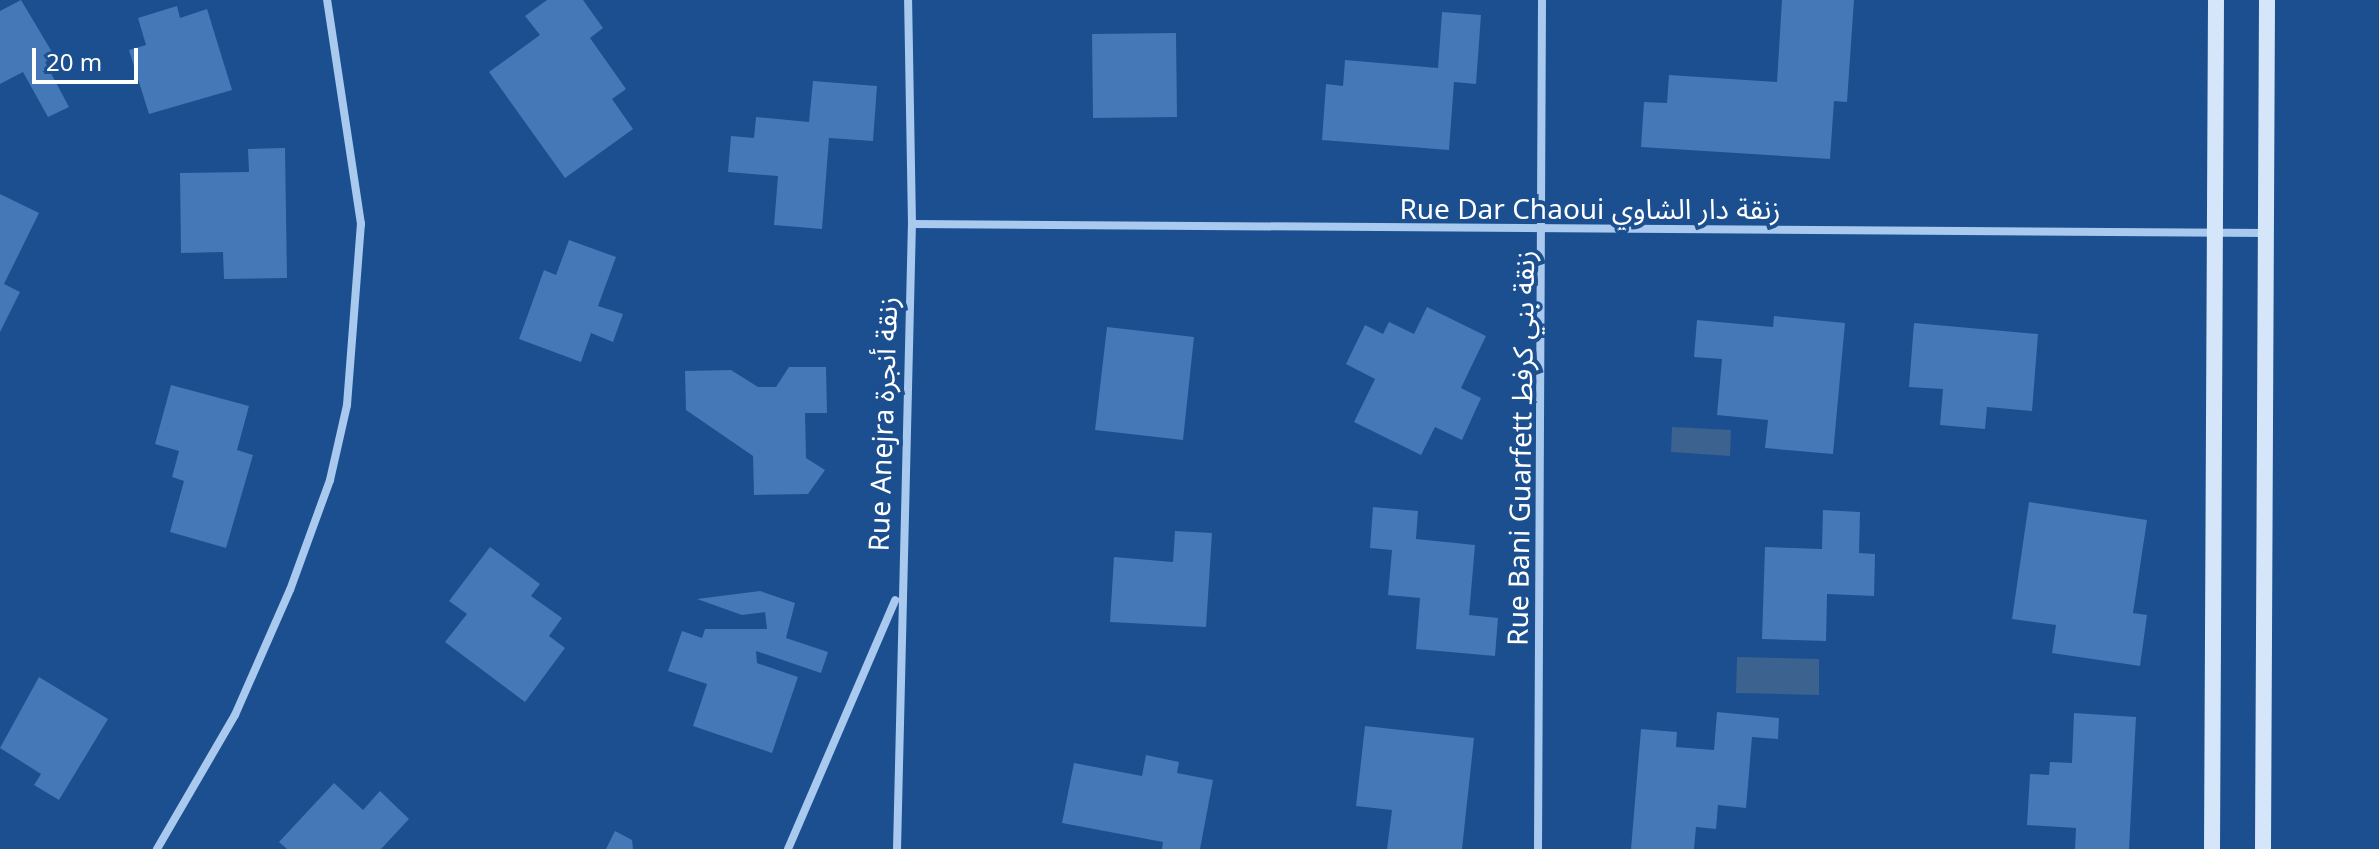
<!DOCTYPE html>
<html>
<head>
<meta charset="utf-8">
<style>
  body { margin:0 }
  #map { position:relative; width:2379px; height:849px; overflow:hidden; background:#1b4f8f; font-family:"Noto Sans","Noto Sans Arabic",sans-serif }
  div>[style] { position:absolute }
  .water>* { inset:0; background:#3c6290 }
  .building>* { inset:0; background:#4478b7 }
  .street>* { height:8px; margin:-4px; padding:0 4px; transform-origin:4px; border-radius:4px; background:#a9c9ee }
  .secondary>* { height:16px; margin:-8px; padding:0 8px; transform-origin:8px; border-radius:8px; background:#d6e6fa }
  span { translate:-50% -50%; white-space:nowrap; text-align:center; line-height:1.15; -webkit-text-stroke:8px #1b4f8f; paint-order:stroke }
  .street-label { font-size:28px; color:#fff }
  .scale { position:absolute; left:32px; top:48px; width:106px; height:36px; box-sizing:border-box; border:4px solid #fff; border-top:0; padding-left:10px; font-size:24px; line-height:28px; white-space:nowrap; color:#fff; -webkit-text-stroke:6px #1b4f8f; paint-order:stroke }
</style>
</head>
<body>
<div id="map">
  <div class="water">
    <i style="clip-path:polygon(1672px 427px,1731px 430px,1730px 456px,1671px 452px)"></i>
    <i style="clip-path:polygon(1737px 657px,1819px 659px,1819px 695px,1736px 693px)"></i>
  </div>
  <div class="building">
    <i style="clip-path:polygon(21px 0,55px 57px,45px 62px,69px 107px,48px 117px,23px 72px,0 84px,0 11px)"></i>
    <i style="clip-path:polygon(547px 0,583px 0,603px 28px,590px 38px,626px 89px,612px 99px,633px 129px,565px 178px,489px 72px,540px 35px,525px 16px)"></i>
    <i style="clip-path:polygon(1782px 0,1854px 0,1847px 102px,1834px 101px,1830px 159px,1641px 147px,1644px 102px,1667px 103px,1669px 75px,1777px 82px)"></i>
    <i style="clip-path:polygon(177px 6px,180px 18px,207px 9px,232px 90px,149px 114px,129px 50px,146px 45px,138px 18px)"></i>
    <i style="clip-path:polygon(1442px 12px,1481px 15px,1476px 84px,1454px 82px,1449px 150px,1322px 140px,1326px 84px,1343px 86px,1345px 60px,1438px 68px)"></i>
    <i style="clip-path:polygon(1176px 33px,1177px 117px,1093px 118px,1092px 34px)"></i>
    <i style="clip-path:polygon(813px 81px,877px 86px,873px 141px,829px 138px,822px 229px,774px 225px,778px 176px,728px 172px,731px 136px,754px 138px,756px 117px,809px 122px)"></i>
    <i style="clip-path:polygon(285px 148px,287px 278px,224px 279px,223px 252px,181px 253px,180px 173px,249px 172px,248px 149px)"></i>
    <i style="clip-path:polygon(0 194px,39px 213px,4px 284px,20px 292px,0 332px)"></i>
    <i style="clip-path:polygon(569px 240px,616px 257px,598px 306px,623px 314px,613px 342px,591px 333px,581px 362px,519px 339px,544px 270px,556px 275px)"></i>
    <i style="clip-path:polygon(1427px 307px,1486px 336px,1461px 388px,1481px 398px,1462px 440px,1435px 427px,1421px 455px,1354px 422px,1375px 379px,1346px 364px,1365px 325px,1383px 334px,1389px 322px,1414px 334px)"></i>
    <i style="clip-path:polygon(1774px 316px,1845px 323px,1833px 454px,1765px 448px,1768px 420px,1717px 415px,1722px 359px,1694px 357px,1697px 320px,1773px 327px)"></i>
    <i style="clip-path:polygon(1914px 323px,2038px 334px,2032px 411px,1987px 407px,1985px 429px,1940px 425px,1943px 389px,1909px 387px)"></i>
    <i style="clip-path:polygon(1107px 327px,1194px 337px,1183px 440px,1095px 430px)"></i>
    <i style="clip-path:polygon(789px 367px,826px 367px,827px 413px,805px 413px,806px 458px,825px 470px,808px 494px,754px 495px,753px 456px,686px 410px,685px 371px,731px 370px,758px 387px,776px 387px)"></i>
    <i style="clip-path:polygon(171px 385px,249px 406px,237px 450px,253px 455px,226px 548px,170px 532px,184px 481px,172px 477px,179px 451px,155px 444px)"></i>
    <i style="clip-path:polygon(2029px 502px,2147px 520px,2133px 613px,2147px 615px,2140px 666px,2052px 653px,2056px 625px,2012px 619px)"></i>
    <i style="clip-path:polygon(1373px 507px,1418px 511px,1416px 539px,1475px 545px,1469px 615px,1498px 618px,1495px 656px,1416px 649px,1420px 598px,1388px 595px,1392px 550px,1370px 548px)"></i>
    <i style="clip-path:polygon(1823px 510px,1860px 512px,1859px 553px,1875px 554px,1874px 596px,1827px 594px,1826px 641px,1762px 639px,1765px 547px,1822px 549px)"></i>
    <i style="clip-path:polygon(1175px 531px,1212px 533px,1206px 627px,1110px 622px,1114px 557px,1173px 562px)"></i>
    <i style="clip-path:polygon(490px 547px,540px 584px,531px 596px,562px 618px,549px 636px,565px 648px,525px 702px,445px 642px,467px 614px,449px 601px)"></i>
    <i style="clip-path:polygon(760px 591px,795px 603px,786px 638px,828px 652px,821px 673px,756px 651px,757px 663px,798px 677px,772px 753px,693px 726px,707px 684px,668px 671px,682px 631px,702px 638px,705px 629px,767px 629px,765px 612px,742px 615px,697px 599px)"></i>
    <i style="clip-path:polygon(39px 677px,108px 719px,59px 800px,34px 785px,41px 774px,0 748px)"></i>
    <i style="clip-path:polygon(1717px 712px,1779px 718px,1778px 739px,1752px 737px,1746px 808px,1718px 805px,1716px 829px,1696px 827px,1694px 849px,1631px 849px,1641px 729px,1677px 732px,1676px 747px,1714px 750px)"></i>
    <i style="clip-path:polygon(2074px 713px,2136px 717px,2129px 849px,2075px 849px,2076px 828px,2027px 825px,2030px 774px,2049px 775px,2050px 762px,2072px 763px)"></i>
    <i style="clip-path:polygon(1365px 726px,1474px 738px,1462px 849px,1387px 849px,1392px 810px,1356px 806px)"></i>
    <i style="clip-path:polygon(1146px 755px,1179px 762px,1177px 773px,1213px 780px,1200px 849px,1162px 849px,1163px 842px,1062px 823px,1074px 763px,1142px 776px)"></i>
    <i style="clip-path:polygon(334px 783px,363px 810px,380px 791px,409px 819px,381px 849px,287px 849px,279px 842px)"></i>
    <i style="clip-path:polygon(615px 831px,632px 840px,633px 849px,606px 849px)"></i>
  </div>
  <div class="street">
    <i style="left:912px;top:224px;width:1355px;rotate:0.38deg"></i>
    <i style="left:157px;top:849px;width:155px;rotate:-59.8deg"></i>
    <i style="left:235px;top:715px;width:137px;rotate:-66.3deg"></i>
    <i style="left:290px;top:590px;width:117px;rotate:-70deg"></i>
    <i style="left:330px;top:480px;width:77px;rotate:-77.2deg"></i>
    <i style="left:347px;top:405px;width:182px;rotate:-85.6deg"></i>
    <i style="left:361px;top:224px;width:227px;rotate:-98.6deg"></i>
    <i style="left:788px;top:849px;width:271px;rotate:-66.7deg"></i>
    <i style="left:897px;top:849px;width:625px;rotate:-88.63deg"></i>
    <i style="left:912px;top:224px;width:224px;rotate:-91deg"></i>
    <i style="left:1538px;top:849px;width:849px;rotate:-89.73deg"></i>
  </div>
  <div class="secondary">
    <i style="left:2212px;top:849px;width:849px;rotate:-89.73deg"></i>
    <i style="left:2263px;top:849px;width:849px;rotate:-89.73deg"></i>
  </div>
  <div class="street-label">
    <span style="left:1590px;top:208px">Rue Dar Chaoui زنقة دار الشاوي</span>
    <span style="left:882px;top:424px;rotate:-88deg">Rue Anejra زنقة أنجرة</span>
    <span style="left:1520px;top:448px;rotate:-89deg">Rue Bani Guarfett زنقة بني كرفط</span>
  </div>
  <div class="scale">20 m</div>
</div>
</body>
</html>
